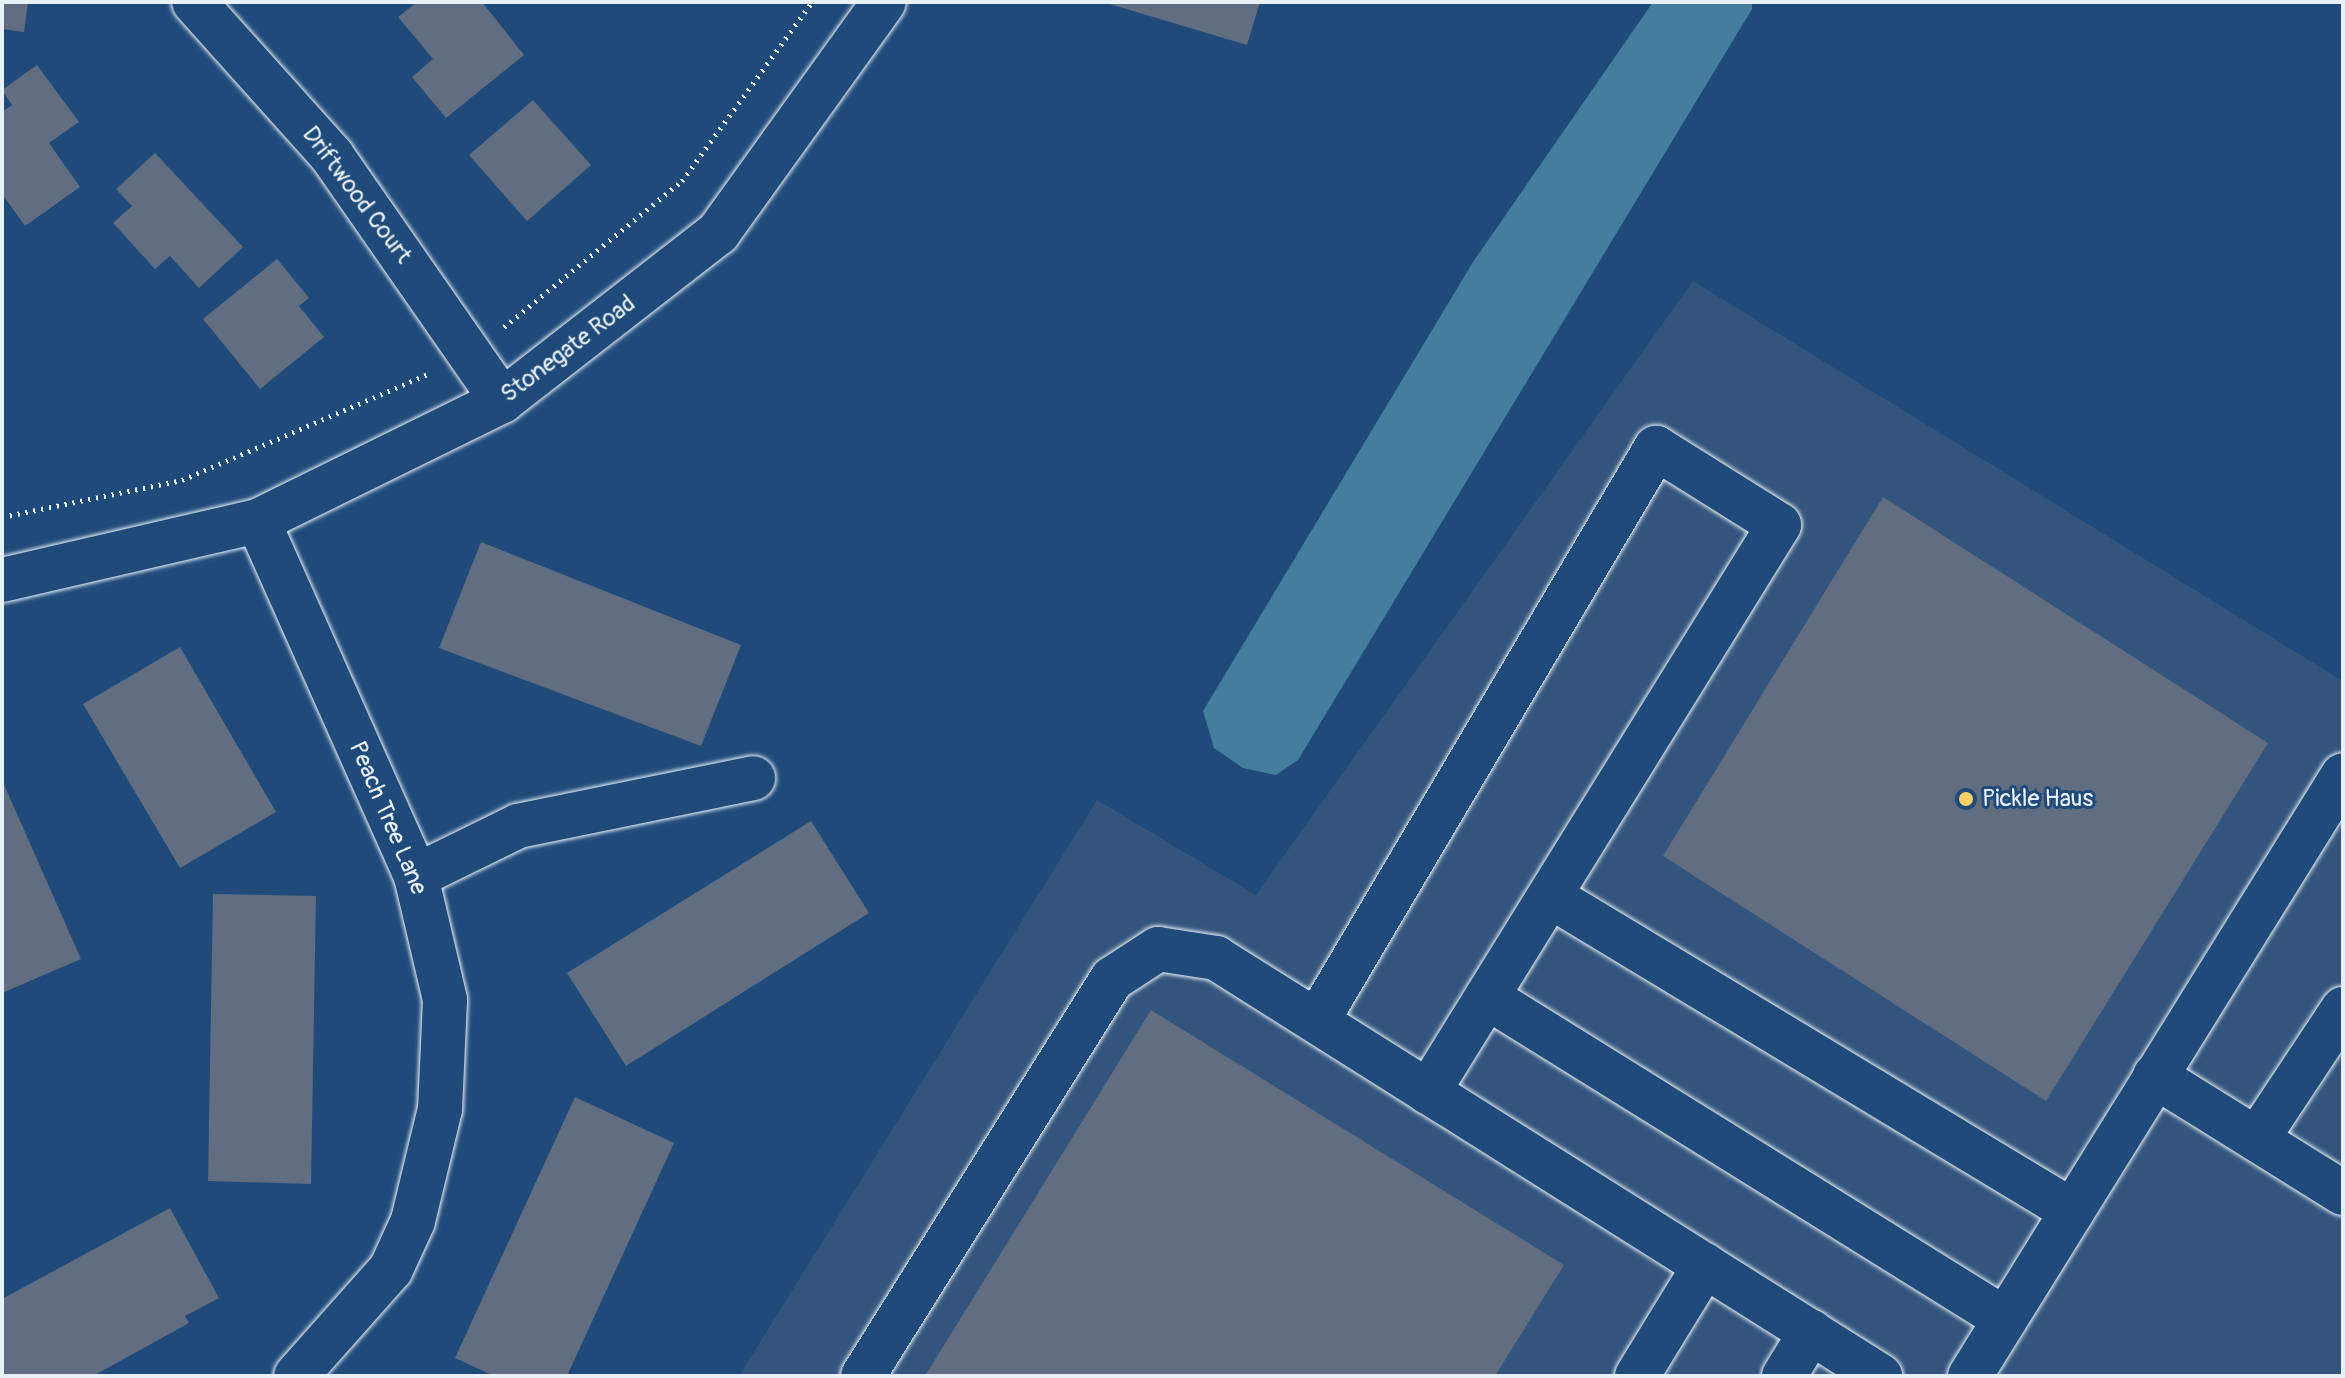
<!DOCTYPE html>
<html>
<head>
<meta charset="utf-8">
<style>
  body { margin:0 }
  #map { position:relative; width:2345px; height:1378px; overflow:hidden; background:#1f4a7a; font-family:Pangolin,sans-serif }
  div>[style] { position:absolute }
  .built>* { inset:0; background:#33547c }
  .water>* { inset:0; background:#447d9e }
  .building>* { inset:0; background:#616d81 }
  .path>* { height:5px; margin-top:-2.5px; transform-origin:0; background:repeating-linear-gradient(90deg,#e8f1f8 0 2px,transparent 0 8px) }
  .roads { filter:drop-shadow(0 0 2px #e8f1f8) drop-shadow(0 0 2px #e8f1f8) }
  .minor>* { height:44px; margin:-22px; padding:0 22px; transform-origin:22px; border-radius:22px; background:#1f4a7a }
  .dots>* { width:22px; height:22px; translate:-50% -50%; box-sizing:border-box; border:4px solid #1f4a7a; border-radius:50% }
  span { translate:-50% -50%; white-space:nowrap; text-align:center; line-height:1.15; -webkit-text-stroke:6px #1f4a7a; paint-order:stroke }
  .street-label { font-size:24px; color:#e8f1f8 }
  .poi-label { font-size:24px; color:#e8f1f8 }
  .left { translate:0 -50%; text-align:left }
  .frame { position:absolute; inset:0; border:4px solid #e8f1f8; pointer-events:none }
</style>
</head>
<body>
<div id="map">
  <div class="built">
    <i style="clip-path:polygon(1693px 281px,2343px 681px,2343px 1376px,739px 1376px,1097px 800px,1256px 895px)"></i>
  </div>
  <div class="water">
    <i style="clip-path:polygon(1653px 2px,1752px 2px,1752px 9px,1298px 760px,1276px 775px,1243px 768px,1214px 748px,1203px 711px,1473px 262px)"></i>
  </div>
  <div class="building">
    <i style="clip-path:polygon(2px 2px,28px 2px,24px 32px,2px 29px)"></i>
    <i style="clip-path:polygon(417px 2px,482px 2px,524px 55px,446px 118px,412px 77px,433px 59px,398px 17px)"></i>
    <i style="clip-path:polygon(1103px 2px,1260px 2px,1247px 45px)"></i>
    <i style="clip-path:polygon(37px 65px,79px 122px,49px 143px,80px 187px,25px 226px,2px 194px,2px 112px,12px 105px,2px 90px)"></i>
    <i style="clip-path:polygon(533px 100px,591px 165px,527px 221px,469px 155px)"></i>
    <i style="clip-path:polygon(155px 153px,243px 247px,199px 288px,170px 256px,155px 269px,113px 223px,132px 206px,116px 189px)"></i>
    <i style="clip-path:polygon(277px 259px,309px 298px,299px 306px,324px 337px,260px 389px,203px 319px)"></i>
    <i style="clip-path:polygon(1883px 497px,2268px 743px,2046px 1101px,1663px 856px)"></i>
    <i style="clip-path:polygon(481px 542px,741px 645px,701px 746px,439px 648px)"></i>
    <i style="clip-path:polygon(180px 647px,276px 812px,180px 868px,83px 704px)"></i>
    <i style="clip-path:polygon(2px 780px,81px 959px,2px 993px)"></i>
    <i style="clip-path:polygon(811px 821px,869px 913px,626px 1066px,567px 973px)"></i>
    <i style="clip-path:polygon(213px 894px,316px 896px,311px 1184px,208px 1181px)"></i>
    <i style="clip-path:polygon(1151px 1010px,1564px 1265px,1495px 1376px,925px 1376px)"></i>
    <i style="clip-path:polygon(575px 1097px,674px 1143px,567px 1376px,494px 1376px,455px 1358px)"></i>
    <i style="clip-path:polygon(170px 1208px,219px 1298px,185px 1316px,189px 1323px,93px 1376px,2px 1376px,2px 1299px)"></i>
  </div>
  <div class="path">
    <i style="left:504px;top:327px;width:230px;rotate:-39.4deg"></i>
    <i style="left:682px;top:181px;width:221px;rotate:-54deg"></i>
    <i style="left:2px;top:517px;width:184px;rotate:-11.6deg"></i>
    <i style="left:182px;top:480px;width:271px;rotate:-23.3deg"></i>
  </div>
  <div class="roads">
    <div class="minor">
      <i style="left:194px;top:2px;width:207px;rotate:48.1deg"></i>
      <i style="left:332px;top:156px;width:298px;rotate:55.2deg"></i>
      <i style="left:258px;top:521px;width:389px;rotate:66deg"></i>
      <i style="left:416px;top:876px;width:127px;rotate:76.8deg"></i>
      <i style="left:445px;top:1000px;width:109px;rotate:92.6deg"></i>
      <i style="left:440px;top:1109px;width:115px;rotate:103.6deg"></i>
      <i style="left:413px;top:1221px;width:53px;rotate:114.6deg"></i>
      <i style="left:391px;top:1269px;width:143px;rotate:131.6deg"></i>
      <i style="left:2px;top:580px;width:263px;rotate:-13deg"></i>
      <i style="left:258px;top:521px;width:272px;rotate:-26.2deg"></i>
      <i style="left:502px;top:401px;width:274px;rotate:-37.9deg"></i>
      <i style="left:718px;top:233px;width:284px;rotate:-54.3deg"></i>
      <i style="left:416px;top:876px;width:114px;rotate:-26.1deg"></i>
      <i style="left:518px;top:826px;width:240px;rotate:-11.5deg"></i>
      <i style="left:1550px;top:896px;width:610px;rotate:31.11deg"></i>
      <i style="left:1487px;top:997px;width:610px;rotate:31.87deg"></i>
      <i style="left:1317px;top:1021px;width:666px;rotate:-59.39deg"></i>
      <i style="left:1656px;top:448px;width:145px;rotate:32deg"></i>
      <i style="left:1779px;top:525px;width:667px;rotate:121.76deg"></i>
      <i style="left:2155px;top:1076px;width:221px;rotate:31.9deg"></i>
      <i style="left:2257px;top:1139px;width:156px;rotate:-56.5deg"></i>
      <i style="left:863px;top:1376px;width:469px;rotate:-57.9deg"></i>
      <i style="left:1112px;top:979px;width:55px;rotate:-33.1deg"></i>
      <i style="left:1158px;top:949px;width:59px;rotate:8.8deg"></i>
      <i style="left:1216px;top:958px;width:785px;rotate:32.19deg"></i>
      <i style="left:1637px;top:1376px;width:130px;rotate:-58.5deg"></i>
      <i style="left:1784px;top:1376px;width:52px;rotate:-58.5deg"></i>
      <i style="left:1970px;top:1376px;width:707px;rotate:-58.17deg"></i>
    </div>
  </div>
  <div class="dots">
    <i style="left:1966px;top:799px;background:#ffd166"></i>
  </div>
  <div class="street-label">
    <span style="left:357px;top:195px;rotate:53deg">Driftwood Court</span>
    <span style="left:568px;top:349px;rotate:-37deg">Stonegate Road</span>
    <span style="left:388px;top:818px;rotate:67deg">Peach Tree Lane</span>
  </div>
  <div class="poi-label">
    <span class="left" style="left:1982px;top:799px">Pickle Haus</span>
  </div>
  <div class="frame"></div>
</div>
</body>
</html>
